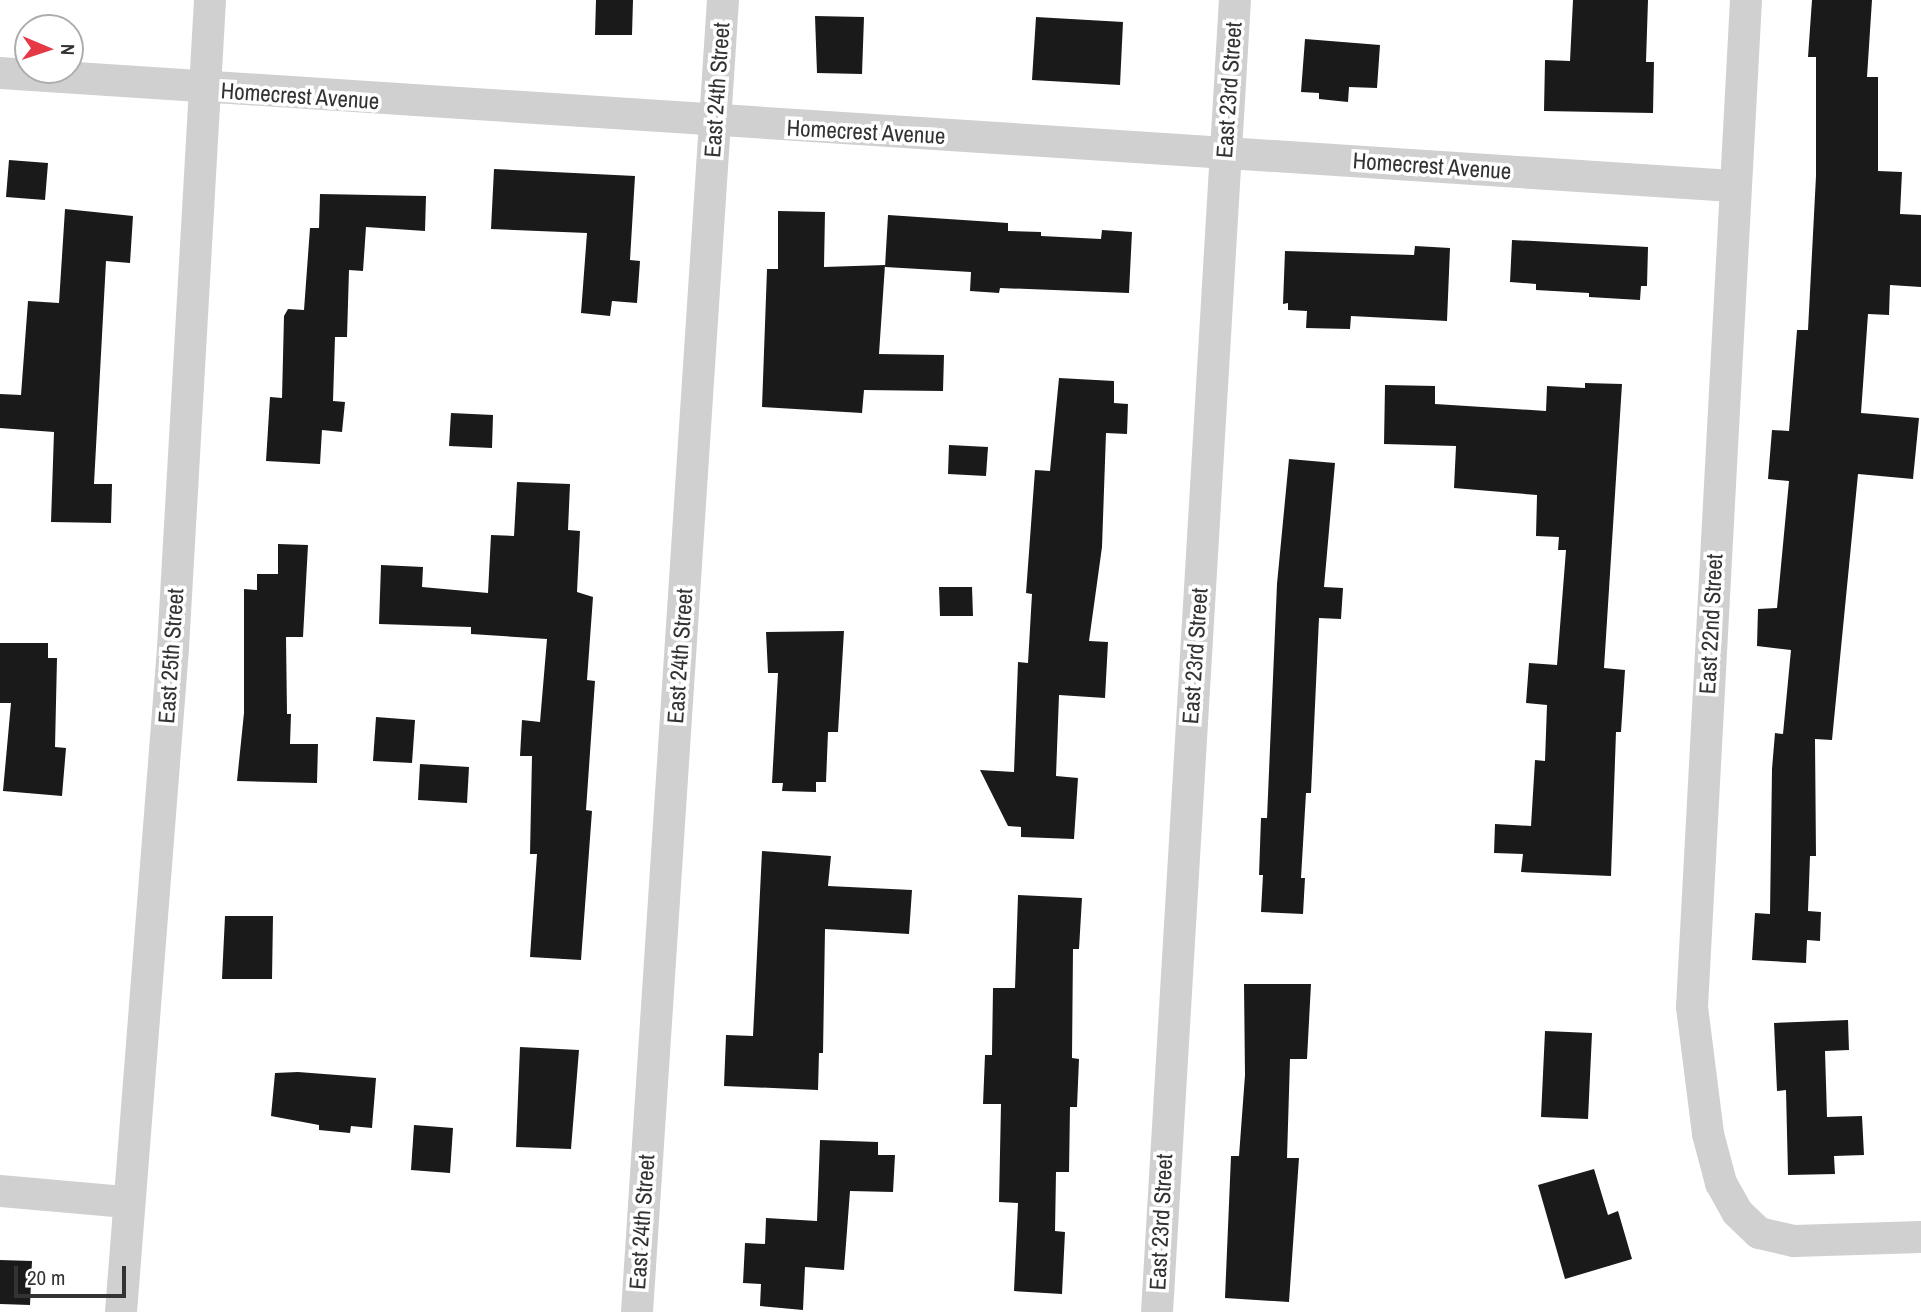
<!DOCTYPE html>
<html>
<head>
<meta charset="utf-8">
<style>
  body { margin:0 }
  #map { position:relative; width:1921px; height:1312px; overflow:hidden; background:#fff; font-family:"Archivo Narrow",sans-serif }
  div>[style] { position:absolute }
  .building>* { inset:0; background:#1a1a1a }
  .minor>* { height:32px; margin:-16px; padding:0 16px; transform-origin:16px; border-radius:16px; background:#d0d0d0 }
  span { translate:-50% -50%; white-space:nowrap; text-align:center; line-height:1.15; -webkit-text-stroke:7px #fff; paint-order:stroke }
  .street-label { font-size:23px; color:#333 }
  .north { position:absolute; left:14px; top:14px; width:70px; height:70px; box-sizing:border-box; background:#fff; border:2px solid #adadad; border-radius:50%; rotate:92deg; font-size:19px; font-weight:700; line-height:28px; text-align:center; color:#333 }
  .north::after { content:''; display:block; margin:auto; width:24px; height:32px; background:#e63946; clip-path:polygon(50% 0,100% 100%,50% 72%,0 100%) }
  .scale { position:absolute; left:14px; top:1266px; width:112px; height:32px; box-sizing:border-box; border:4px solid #333; border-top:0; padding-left:9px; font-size:21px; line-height:24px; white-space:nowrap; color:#333; -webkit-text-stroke:5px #fff; paint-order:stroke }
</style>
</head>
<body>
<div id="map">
  <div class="building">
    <i style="clip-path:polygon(596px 0,633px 0,632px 35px,595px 35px)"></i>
    <i style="clip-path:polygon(1573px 0,1648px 0,1646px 62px,1654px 62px,1653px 113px,1544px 111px,1545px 60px,1570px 61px)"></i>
    <i style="clip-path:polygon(1812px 0,1872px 0,1867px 77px,1878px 77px,1878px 171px,1902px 172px,1900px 214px,1921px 215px,1921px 287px,1890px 285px,1889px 315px,1868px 314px,1861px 413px,1919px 418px,1913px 479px,1858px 474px,1832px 740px,1815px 739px,1816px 856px,1810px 856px,1808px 911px,1821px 912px,1820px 941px,1807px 940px,1806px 963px,1752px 960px,1755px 913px,1770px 914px,1772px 769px,1775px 733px,1783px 734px,1791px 650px,1757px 646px,1758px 609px,1777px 608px,1789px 481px,1768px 479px,1772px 430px,1789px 431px,1797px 330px,1808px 330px,1816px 176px,1816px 57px,1808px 57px)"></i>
    <i style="clip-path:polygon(815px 16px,864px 17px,862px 74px,817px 73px)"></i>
    <i style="clip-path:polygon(1036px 17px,1123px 22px,1120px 85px,1032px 80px)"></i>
    <i style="clip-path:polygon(1305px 39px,1380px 45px,1377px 88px,1349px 87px,1348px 102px,1319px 99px,1319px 93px,1301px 92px)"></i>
    <i style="clip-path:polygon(9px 160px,48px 163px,45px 200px,6px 197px)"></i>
    <i style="clip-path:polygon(494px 169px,635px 176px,630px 260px,640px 261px,637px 303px,612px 301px,610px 316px,581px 313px,587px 233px,491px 229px)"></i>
    <i style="clip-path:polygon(320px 194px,426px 196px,425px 231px,366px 227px,363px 271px,349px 270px,347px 337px,335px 337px,333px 401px,345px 402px,342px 432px,322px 430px,320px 464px,266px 461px,270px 397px,282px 398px,284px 316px,288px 309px,304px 310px,310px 228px,319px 228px)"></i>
    <i style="clip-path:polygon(65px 209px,133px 216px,130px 263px,106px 261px,94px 484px,112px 484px,111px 523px,51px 522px,54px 432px,0 428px,0 394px,21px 395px,28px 301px,59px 303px)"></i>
    <i style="clip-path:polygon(778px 211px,825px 212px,824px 267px,885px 265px,879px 354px,944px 355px,943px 391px,864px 390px,862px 413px,762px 407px,767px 269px,778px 269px)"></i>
    <i style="clip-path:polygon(888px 215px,1008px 223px,1008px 231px,1041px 232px,1041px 236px,1101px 239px,1102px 230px,1132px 232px,1129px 293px,1000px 288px,999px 293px,970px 291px,971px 272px,885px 267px)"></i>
    <i style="clip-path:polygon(1512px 240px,1648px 247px,1647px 286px,1641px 286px,1640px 300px,1589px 297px,1589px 293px,1536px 290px,1536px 284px,1510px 282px)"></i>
    <i style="clip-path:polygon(1415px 246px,1450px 248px,1447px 321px,1351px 316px,1350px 329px,1306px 328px,1307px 311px,1288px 310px,1288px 303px,1283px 304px,1285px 251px,1414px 255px)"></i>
    <i style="clip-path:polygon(1059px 378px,1114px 381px,1114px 403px,1128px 404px,1127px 434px,1106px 433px,1102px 547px,1089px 641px,1108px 642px,1105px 698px,1059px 695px,1056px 776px,1078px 778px,1074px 839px,1021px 837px,1021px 827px,1008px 826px,980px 770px,1014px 772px,1018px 662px,1028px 663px,1032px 594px,1026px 593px,1035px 470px,1050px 471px)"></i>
    <i style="clip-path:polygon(1585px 383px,1622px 384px,1604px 668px,1625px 670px,1621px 732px,1616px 732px,1611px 876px,1521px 872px,1523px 854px,1494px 853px,1495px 824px,1531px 826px,1535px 760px,1545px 761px,1547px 705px,1526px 703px,1529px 663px,1557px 665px,1566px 550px,1558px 550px,1559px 537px,1536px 536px,1537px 495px,1454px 488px,1456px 446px,1384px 444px,1385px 385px,1435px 386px,1435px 404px,1546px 411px,1547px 386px,1585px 388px)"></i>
    <i style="clip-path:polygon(451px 413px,493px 415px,492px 448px,449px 446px)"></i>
    <i style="clip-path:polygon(949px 445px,988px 447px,986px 476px,948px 474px)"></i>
    <i style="clip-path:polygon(1289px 459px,1335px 463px,1324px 587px,1343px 588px,1341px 619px,1319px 618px,1311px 793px,1306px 793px,1301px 878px,1305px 878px,1303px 914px,1261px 912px,1263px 875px,1259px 875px,1261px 818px,1267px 818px,1277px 584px)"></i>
    <i style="clip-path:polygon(517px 482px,570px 484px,568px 530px,580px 531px,577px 592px,593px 597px,587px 680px,595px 681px,586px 810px,592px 811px,581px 960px,530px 957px,537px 854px,530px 854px,532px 756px,520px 756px,522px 720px,540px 722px,547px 639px,471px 634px,471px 627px,379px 624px,381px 565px,423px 567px,422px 587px,488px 593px,491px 535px,514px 536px)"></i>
    <i style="clip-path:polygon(278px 544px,308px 545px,303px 637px,286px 637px,287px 714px,291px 714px,290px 744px,318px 744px,317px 783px,237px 781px,244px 713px,244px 589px,257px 590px,257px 574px,278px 574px)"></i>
    <i style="clip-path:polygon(939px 587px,972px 587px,973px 616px,940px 616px)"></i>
    <i style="clip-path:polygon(844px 631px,838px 732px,828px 732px,826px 782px,816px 782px,816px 792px,782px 791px,783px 783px,772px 783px,778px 673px,768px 673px,766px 632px)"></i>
    <i style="clip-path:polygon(0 643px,48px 643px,48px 658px,57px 658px,55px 747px,66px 748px,62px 796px,3px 791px,11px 703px,0 703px)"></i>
    <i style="clip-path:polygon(376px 717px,415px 720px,412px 763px,373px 761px)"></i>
    <i style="clip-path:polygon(420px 764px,469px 767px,467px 803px,418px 800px)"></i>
    <i style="clip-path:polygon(762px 851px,831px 856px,828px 886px,912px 890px,909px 934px,825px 929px,823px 1053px,819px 1053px,818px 1090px,724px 1086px,726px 1035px,753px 1036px)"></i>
    <i style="clip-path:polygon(1018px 895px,1082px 898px,1079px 949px,1073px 949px,1072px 1058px,1079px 1059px,1077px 1107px,1070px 1107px,1069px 1172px,1056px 1172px,1055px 1231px,1065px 1232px,1062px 1294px,1014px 1291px,1018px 1203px,999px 1202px,1001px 1104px,983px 1104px,985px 1055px,992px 1055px,993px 988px,1015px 988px)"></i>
    <i style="clip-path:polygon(225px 916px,273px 916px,272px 979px,222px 979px)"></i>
    <i style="clip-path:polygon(1244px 984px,1311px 984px,1307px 1059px,1290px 1059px,1287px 1158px,1299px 1158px,1289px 1302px,1225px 1298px,1231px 1156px,1239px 1156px,1245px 1075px)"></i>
    <i style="clip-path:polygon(1848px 1020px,1849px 1050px,1825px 1051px,1827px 1117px,1862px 1116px,1864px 1155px,1834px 1156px,1835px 1174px,1788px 1175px,1786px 1090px,1777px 1091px,1774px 1023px)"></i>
    <i style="clip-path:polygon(1545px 1031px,1592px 1033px,1588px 1119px,1541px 1117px)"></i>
    <i style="clip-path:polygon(520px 1047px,579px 1050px,571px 1149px,516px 1147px)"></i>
    <i style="clip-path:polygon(298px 1072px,376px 1078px,372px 1128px,351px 1126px,350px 1133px,319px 1130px,319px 1125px,271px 1116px,275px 1073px)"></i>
    <i style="clip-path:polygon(414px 1125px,453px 1128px,450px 1173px,411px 1170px)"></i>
    <i style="clip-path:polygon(820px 1140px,878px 1142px,878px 1155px,895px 1155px,893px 1192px,850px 1191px,844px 1270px,805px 1267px,803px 1310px,760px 1306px,761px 1284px,743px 1283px,745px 1243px,765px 1244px,766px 1218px,817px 1221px)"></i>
    <i style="clip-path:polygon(1594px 1169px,1608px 1215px,1618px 1211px,1632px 1259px,1565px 1279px,1538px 1185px)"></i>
    <i style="clip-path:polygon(0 1260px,32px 1261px,30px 1305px,0 1304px)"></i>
  </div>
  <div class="minor">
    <i style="left:1746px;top:0;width:1008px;rotate:93.07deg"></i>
    <i style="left:1692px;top:1007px;width:128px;rotate:82.8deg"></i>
    <i style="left:1708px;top:1134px;width:51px;rotate:75.1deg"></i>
    <i style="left:1721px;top:1183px;width:33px;rotate:61deg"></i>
    <i style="left:1737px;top:1212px;width:30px;rotate:44deg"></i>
    <i style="left:1759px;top:1233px;width:36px;rotate:13deg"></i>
    <i style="left:1794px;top:1241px;width:127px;rotate:-1.8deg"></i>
    <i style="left:0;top:73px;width:1736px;rotate:3.73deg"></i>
    <i style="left:0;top:1191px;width:127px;rotate:5deg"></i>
    <i style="left:121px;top:1312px;width:666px;rotate:-85.52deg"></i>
    <i style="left:173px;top:648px;width:649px;rotate:-86.73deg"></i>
    <i style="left:637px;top:1312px;width:1315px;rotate:-86.25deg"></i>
    <i style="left:1157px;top:1312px;width:1314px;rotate:-86.6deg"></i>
  </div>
  <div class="street-label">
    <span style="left:717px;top:90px;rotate:-86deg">East 24th Street</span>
    <span style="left:1229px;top:90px;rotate:-86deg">East 23rd Street</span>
    <span style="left:300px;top:96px;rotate:4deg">Homecrest Avenue</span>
    <span style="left:866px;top:132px;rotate:3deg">Homecrest Avenue</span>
    <span style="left:1432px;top:166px;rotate:4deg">Homecrest Avenue</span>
    <span style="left:1711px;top:624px;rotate:-87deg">East 22nd Street</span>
    <span style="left:171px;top:656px;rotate:-86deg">East 25th Street</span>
    <span style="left:680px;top:656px;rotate:-86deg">East 24th Street</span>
    <span style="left:1195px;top:656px;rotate:-86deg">East 23rd Street</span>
    <span style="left:642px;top:1222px;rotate:-86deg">East 24th Street</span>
    <span style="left:1161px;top:1222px;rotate:-87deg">East 23rd Street</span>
  </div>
  <div class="north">N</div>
  <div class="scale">20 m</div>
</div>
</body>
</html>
